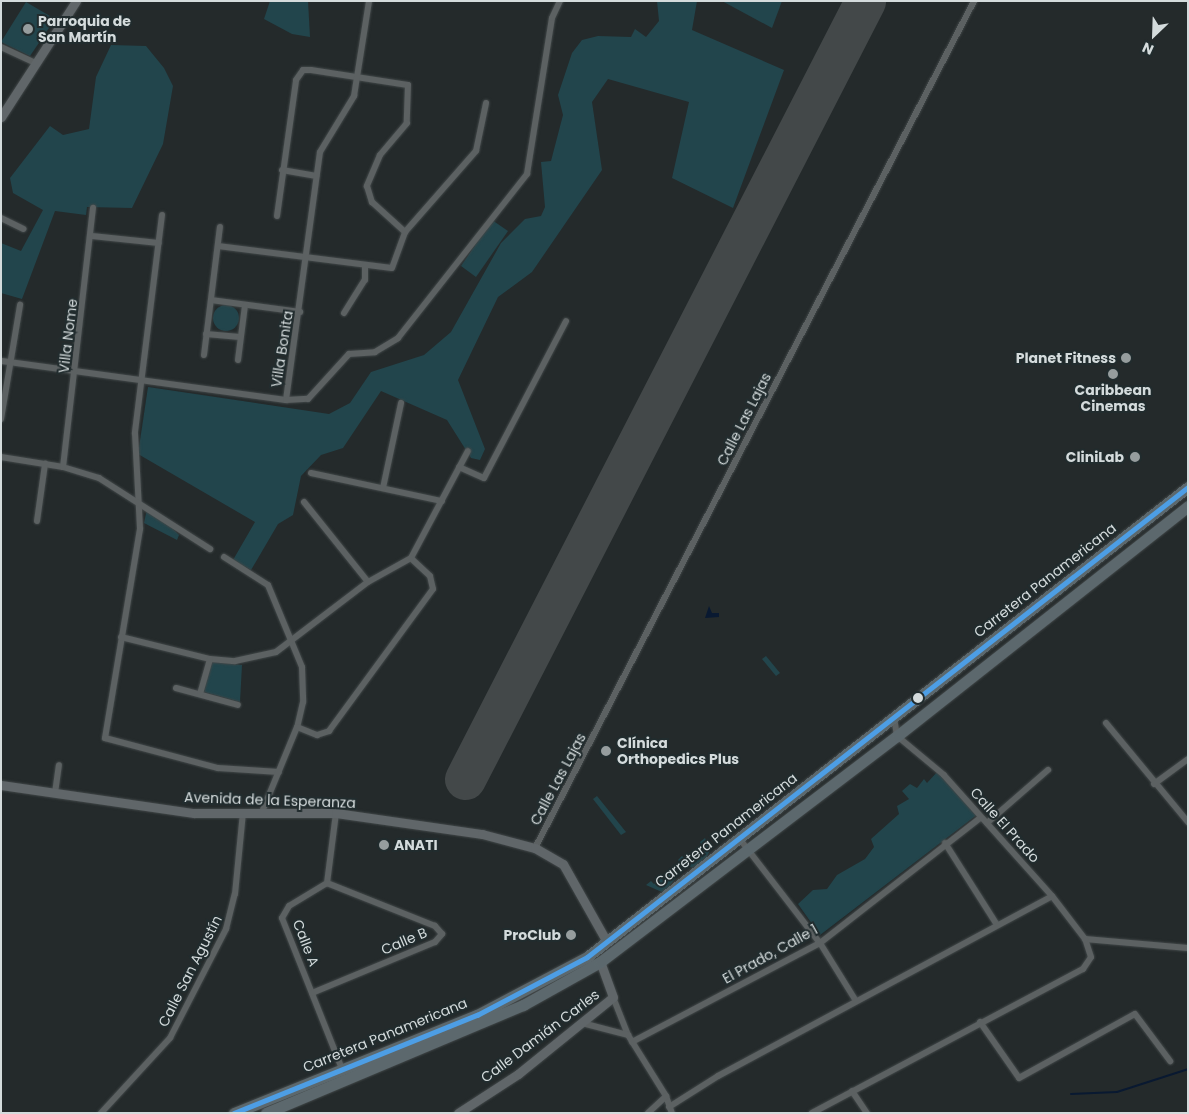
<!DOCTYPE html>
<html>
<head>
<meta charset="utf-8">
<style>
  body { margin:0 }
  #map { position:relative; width:1189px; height:1114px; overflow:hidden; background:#242a2b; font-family:Poppins,sans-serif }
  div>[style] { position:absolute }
  .green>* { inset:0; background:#22454c }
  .round { border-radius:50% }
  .water>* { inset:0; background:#091931 }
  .stream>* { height:2px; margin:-1px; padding:0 1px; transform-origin:1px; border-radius:1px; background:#091931 }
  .runway>* { height:41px; margin:-20.5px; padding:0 20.5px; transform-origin:20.5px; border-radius:20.5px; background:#434849 }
  .roads { filter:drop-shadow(0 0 1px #414748) drop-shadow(0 0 1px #414748) }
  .street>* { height:6px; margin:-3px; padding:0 3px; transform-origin:3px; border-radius:3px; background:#5c6162 }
  .secondary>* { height:9px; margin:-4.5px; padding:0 4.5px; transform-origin:4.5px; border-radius:4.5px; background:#606669 }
  .highway>* { height:11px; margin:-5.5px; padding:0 5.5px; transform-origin:5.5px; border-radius:5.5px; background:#5c686d }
  .bus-1>* { height:5px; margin:-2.5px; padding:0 2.5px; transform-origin:2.5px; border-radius:2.5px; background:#4d9ee5 }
  .dots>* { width:14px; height:14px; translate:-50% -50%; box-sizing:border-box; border:2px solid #212c2e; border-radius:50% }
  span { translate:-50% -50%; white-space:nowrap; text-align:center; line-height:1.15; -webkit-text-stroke:4px #212c2e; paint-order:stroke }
  .poi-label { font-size:14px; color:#d4dbdc; font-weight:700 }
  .left { translate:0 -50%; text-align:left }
  .right { translate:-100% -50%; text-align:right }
  .street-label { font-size:14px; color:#d4dbdc }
  .frame { position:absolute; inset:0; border:2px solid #d4dbdc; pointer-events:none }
  .north { position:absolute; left:1129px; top:10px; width:50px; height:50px; -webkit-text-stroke:4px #212c2e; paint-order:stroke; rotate:204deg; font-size:14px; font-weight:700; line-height:20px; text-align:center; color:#d4dbdc }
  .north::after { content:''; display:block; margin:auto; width:18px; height:22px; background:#d4dbdc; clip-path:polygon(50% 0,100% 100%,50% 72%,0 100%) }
</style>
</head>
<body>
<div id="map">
  <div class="green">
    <i style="clip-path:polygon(270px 1px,308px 1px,310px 37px,292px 34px,264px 19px)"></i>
    <i style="clip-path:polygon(657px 1px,697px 1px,692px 30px,784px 70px,733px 208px,672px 178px,689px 102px,608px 79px,592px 102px,602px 170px,532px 272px,498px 297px,458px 380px,485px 449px,480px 460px,471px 458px,447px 420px,381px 391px,343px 448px,321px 455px,301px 476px,293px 515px,278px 524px,251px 570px,233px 560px,255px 522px,138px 454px,148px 387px,329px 414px,350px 403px,371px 372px,424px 355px,451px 332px,501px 243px,525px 219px,541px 216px,545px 207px,541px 162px,551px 161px,563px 115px,558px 95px,572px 53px,582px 40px,598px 36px,631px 37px,635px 29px,646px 37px,659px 21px)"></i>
    <i style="clip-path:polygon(722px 1px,782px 1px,772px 28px)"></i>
    <i style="clip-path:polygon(26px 2px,55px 19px,30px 56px,1px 42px)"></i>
    <i style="clip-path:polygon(111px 45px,146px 46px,164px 68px,173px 86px,163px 144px,132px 208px,87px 207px,86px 215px,55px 211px,22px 299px,1px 293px,1px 243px,21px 251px,43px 210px,13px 193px,10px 178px,50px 126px,63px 135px,89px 129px,96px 77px)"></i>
    <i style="clip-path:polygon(492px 220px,508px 231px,476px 277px,461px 266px)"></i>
    <i class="round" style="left:213px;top:305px;width:26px;height:26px"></i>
    <i style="clip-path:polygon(147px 509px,170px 526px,179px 535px,177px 540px,144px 523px)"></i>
    <i style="clip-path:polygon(766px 656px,780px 673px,776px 676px,762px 659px)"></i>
    <i style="clip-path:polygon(211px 662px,242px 665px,240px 702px,204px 692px)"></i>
    <i style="clip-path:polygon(938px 771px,978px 814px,820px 935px,798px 904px,813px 890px,827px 889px,837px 875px,865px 859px,874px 847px,871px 839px,899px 814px,897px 806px,909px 799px,902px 791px,910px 784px,917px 788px,924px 779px,927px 783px)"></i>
    <i style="clip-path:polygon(597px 796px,626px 832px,621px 835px,593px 799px)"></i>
    <i style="clip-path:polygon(705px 838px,710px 850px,706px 859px,695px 868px,683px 866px,678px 860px,682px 856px,686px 860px,702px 846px,700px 842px)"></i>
    <i style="clip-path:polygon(675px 868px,678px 875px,664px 893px,646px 885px,651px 881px,654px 884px)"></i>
  </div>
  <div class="water">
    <i style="clip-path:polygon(709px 606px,712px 613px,719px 613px,719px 617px,705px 618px)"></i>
  </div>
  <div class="stream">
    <i style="left:1071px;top:1094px;width:46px;rotate:-2.5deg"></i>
    <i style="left:1117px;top:1092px;width:75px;rotate:-17.9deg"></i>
  </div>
  <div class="runway">
    <i style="left:465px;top:779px;width:875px;rotate:-62.79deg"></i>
  </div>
  <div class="roads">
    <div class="street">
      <i style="left:1px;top:47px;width:38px;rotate:25deg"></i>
      <i style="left:282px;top:170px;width:35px;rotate:10deg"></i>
      <i style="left:162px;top:215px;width:220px;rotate:97.1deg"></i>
      <i style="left:135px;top:433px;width:96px;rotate:87deg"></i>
      <i style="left:140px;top:529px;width:212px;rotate:99.5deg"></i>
      <i style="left:105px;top:738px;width:117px;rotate:14.9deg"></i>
      <i style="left:218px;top:768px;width:61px;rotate:3.8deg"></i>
      <i style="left:277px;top:216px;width:137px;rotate:-82deg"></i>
      <i style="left:296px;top:80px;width:12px;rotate:-55deg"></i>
      <i style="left:303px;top:70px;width:8px"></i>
      <i style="left:311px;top:70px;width:98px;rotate:8.8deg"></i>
      <i style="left:408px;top:85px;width:38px;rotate:92deg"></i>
      <i style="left:407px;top:123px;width:42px;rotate:130.2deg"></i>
      <i style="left:380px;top:155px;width:34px;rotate:113deg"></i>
      <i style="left:367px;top:186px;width:17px;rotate:73deg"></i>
      <i style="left:372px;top:202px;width:45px;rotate:42.3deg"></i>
      <i style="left:1px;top:218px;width:25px;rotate:26deg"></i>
      <i style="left:92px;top:236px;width:67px;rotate:6deg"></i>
      <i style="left:218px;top:246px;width:175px;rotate:7.2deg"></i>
      <i style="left:392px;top:268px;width:38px;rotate:-70deg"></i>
      <i style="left:405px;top:232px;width:108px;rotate:-48.8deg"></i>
      <i style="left:476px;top:151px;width:49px;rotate:-78.2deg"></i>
      <i style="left:211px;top:300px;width:90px;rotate:7.7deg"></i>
      <i style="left:344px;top:313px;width:39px;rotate:-58deg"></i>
      <i style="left:365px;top:280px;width:15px;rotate:-90deg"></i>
      <i style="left:206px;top:334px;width:34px;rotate:5deg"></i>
      <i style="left:204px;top:355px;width:129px;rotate:-82.9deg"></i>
      <i style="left:238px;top:360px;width:55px;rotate:-82.7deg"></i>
      <i style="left:1px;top:361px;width:288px;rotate:7.8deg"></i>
      <i style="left:286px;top:400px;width:250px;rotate:-82.2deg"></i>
      <i style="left:320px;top:152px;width:66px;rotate:-58.7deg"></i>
      <i style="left:354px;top:96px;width:96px;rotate:-81deg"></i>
      <i style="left:286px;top:400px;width:22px;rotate:-3deg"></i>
      <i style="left:308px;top:399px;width:61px;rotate:-47.7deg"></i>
      <i style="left:349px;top:354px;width:26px;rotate:-4deg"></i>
      <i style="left:375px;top:352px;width:27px;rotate:-31deg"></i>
      <i style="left:398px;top:338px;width:209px;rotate:-51.8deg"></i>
      <i style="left:527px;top:174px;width:158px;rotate:-80.9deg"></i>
      <i style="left:552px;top:18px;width:19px;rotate:-65deg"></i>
      <i style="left:1px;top:419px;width:116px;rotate:-80.5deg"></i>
      <i style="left:1px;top:457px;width:63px;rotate:9.2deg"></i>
      <i style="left:63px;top:467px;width:38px;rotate:17deg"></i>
      <i style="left:99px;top:478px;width:132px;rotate:32.6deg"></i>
      <i style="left:63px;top:467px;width:261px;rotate:-83.4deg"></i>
      <i style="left:459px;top:467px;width:27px;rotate:24deg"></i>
      <i style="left:484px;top:478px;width:177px;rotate:-62.4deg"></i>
      <i style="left:311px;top:473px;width:134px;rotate:12.1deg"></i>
      <i style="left:383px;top:488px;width:87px;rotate:-78deg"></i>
      <i style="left:304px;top:502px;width:102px;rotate:51.3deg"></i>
      <i style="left:37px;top:521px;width:58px;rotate:-82deg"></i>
      <i style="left:224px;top:557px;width:52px;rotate:32.5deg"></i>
      <i style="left:268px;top:585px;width:89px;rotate:67.5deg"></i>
      <i style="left:302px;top:667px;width:35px;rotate:88deg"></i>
      <i style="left:303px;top:702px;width:26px;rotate:103deg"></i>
      <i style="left:297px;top:727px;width:92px;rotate:112.4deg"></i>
      <i style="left:121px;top:637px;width:92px;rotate:13.9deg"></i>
      <i style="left:210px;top:659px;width:25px;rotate:5deg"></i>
      <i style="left:235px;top:661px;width:42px;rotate:-12.4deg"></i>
      <i style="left:276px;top:652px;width:116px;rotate:-37.3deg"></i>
      <i style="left:368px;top:582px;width:49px;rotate:-29.2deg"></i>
      <i style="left:411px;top:558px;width:121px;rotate:-62deg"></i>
      <i style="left:176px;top:688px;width:64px;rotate:15.3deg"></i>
      <i style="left:200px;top:694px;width:36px;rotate:-74deg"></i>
      <i style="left:1106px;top:723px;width:129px;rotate:50.4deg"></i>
      <i style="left:297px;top:727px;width:22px;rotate:22deg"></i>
      <i style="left:317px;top:735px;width:13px;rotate:-18deg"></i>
      <i style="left:329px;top:731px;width:176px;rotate:-53.8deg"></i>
      <i style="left:433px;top:589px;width:13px;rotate:-103deg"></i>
      <i style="left:430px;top:576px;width:26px;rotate:-137deg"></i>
      <i style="left:1154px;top:784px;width:42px;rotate:-36.3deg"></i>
      <i style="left:55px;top:793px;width:28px;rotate:-82deg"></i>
      <i style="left:336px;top:813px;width:71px;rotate:97.3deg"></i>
      <i style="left:327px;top:883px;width:44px;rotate:148.8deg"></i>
      <i style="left:289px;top:906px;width:14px;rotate:120deg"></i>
      <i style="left:282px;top:918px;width:162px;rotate:68.3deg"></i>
      <i style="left:987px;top:823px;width:81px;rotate:-41deg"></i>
      <i style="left:739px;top:838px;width:133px;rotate:52.4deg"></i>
      <i style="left:820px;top:943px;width:68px;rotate:58.2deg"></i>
      <i style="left:945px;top:843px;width:97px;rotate:57.6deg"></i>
      <i style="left:535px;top:848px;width:954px;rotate:-62.6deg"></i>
      <i style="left:1085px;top:939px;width:103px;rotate:5deg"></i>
      <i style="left:312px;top:993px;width:133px;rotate:-22.5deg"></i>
      <i style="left:435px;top:942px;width:11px;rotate:-49deg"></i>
      <i style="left:442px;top:934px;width:11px;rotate:-131deg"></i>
      <i style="left:435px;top:926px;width:116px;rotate:-158.3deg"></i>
      <i style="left:613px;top:997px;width:41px;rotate:68.5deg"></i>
      <i style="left:628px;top:1035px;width:72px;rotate:58.1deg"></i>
      <i style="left:666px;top:1096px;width:18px;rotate:71deg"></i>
      <i style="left:980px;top:1022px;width:68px;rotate:55.1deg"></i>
      <i style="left:1019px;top:1078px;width:132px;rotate:-28.9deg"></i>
      <i style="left:1135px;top:1014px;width:59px;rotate:53.3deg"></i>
      <i style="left:582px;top:1023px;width:48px;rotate:14.6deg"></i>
      <i style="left:632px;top:1042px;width:212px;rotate:-27.8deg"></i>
      <i style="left:820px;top:943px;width:204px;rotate:-38deg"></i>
      <i style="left:852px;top:1091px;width:27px;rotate:56deg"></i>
      <i style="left:669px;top:1107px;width:58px;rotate:-32.3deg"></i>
      <i style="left:718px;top:1076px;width:379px;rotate:-28.3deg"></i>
      <i style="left:101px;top:1113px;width:102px;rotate:-47.4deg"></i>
      <i style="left:170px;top:1038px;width:123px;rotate:-62.8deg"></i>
      <i style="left:226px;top:929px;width:36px;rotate:-76deg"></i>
      <i style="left:235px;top:894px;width:81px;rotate:-84.4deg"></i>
      <i style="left:648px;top:1113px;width:25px;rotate:-43deg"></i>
      <i style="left:812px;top:1113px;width:307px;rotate:-28deg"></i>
      <i style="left:1083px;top:969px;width:14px;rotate:-56deg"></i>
      <i style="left:1091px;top:957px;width:19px;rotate:-108deg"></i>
      <i style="left:1085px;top:939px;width:54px;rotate:-127.5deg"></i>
      <i style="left:1052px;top:896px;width:162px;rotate:-131.8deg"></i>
      <i style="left:944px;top:775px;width:61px;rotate:-140.3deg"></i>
      <i style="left:897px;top:736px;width:19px;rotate:-99deg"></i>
    </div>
    <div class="secondary">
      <i style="left:1px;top:117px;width:138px;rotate:-57.1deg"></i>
      <i style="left:1px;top:785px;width:195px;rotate:8.3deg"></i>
      <i style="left:194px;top:813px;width:142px"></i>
      <i style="left:336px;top:813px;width:148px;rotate:8.2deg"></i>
      <i style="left:482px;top:834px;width:55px;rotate:14.8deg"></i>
      <i style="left:535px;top:848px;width:32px;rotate:30deg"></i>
      <i style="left:563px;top:864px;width:90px;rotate:60.6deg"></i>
      <i style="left:458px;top:1113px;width:72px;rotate:-33deg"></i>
      <i style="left:518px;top:1074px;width:122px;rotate:-39deg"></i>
      <i style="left:613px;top:997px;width:37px;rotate:-110deg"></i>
    </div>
    <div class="highway">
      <i style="left:234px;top:1113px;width:262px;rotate:-22deg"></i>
      <i style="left:477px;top:1015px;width:124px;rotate:-27.8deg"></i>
      <i style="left:587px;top:957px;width:763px;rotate:-38.03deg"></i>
      <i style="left:266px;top:1113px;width:279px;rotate:-22.8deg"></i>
      <i style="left:523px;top:1005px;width:88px;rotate:-29.2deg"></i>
      <i style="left:600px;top:962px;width:373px;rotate:-37.3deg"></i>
      <i style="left:897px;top:736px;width:371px;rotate:-38.3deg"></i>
    </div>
  </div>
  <div class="bus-1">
    <i style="left:234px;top:1113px;width:262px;rotate:-22deg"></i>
    <i style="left:477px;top:1015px;width:124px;rotate:-27.8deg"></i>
    <i style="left:587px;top:957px;width:763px;rotate:-38.03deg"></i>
  </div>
  <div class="dots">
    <i style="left:28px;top:29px;background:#969d9e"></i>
    <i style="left:1126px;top:358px;background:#969d9e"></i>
    <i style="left:1113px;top:374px;background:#969d9e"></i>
    <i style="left:1135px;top:457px;background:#969d9e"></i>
    <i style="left:918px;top:698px;background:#d4dbdc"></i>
    <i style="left:606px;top:751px;background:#969d9e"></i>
    <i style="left:384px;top:845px;background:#969d9e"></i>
    <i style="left:571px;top:935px;background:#969d9e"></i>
  </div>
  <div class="poi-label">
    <span class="left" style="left:38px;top:29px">Parroquia de<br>San Martín</span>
    <span class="right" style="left:1116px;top:358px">Planet Fitness</span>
    <span style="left:1113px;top:398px">Caribbean<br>Cinemas</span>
    <span class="right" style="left:1124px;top:457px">CliniLab</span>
    <span class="left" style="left:617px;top:751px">Clínica<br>Orthopedics Plus</span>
    <span class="left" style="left:394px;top:845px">ANATI</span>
    <span class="right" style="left:561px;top:935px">ProClub</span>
  </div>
  <div class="street-label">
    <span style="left:68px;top:336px;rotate:-83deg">Villa Nome</span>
    <span style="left:282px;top:349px;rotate:-81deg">Villa Bonita</span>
    <span style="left:744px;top:419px;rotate:-63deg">Calle Las Lajas</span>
    <span style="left:1045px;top:580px;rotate:-38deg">Carretera Panamericana</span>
    <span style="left:558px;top:779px;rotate:-62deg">Calle Las Lajas</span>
    <span style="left:270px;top:800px;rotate:2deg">Avenida de la Esperanza</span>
    <span style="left:1005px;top:825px;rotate:48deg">Calle El Prado</span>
    <span style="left:726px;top:830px;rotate:-38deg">Carretera Panamericana</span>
    <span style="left:404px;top:941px;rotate:-23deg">Calle B</span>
    <span style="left:306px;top:943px;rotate:69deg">Calle A</span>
    <span style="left:770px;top:954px;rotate:-29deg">El Prado, Calle 1</span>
    <span style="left:190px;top:971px;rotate:-63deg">Calle San Agustín</span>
    <span style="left:385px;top:1035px;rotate:-22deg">Carretera Panamericana</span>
    <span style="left:540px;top:1036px;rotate:-37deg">Calle Damián Carles</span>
  </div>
  <div class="frame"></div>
  <div class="north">N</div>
</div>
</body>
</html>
